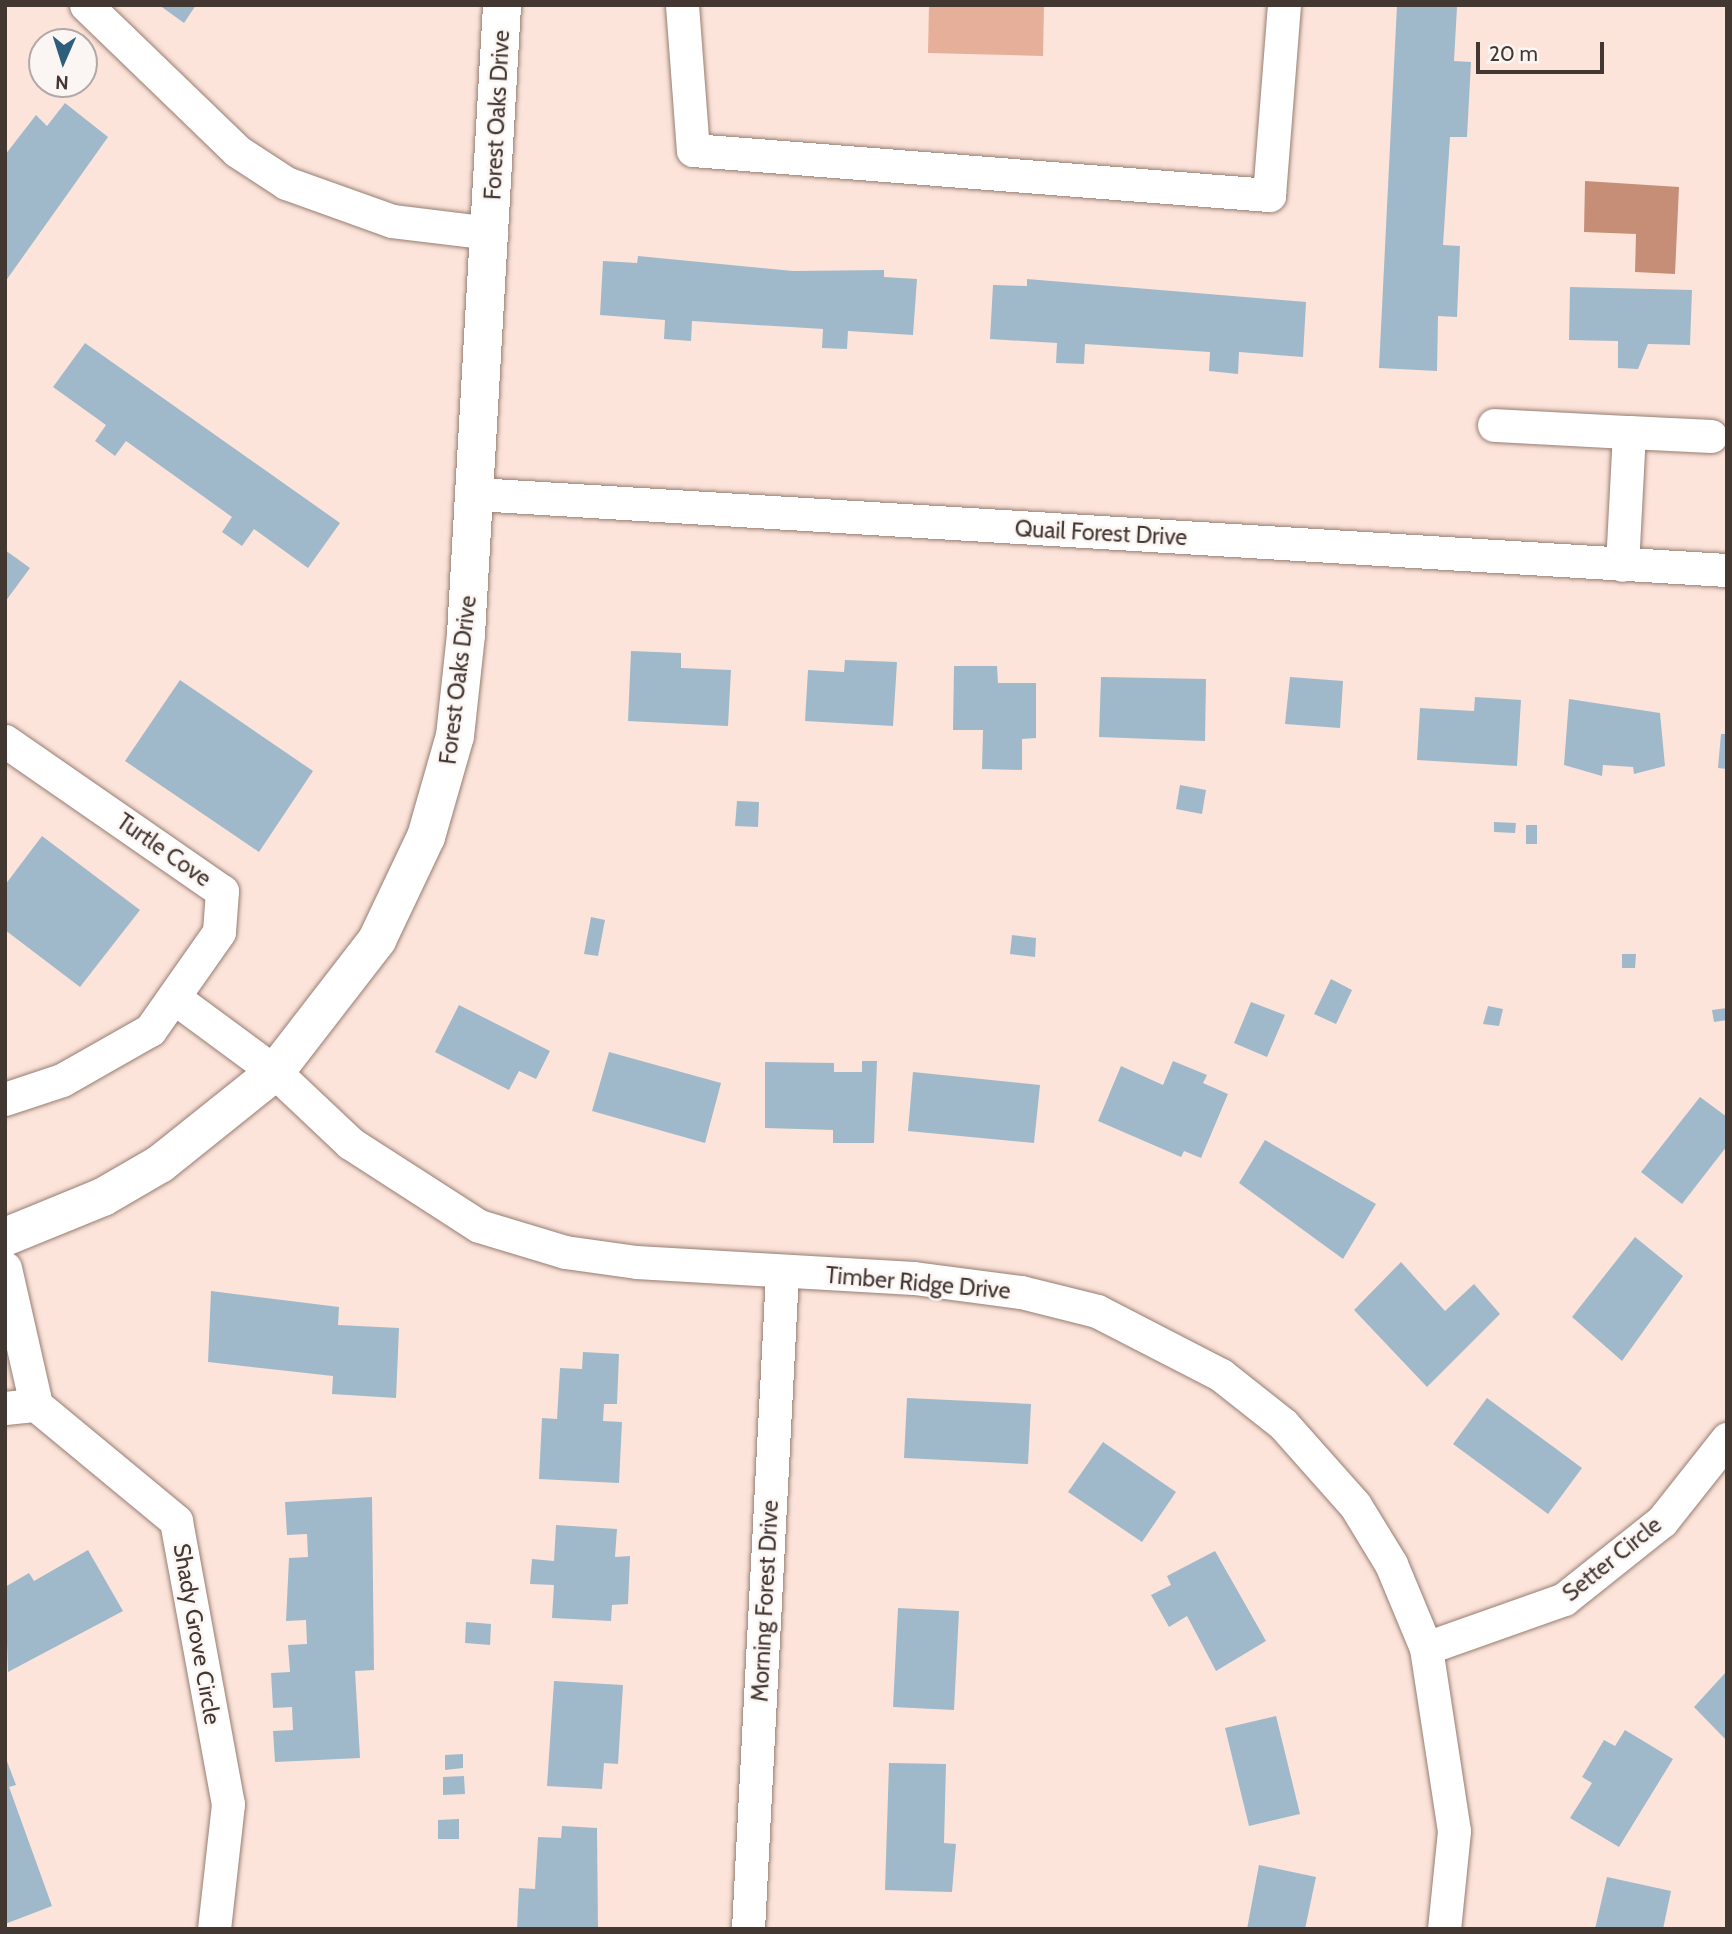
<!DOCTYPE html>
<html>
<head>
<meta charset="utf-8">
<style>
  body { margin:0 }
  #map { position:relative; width:1732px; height:1934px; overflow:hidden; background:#fce4da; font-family:Cabin,sans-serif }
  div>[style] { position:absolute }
  .green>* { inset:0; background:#e6af99 }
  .water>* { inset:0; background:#c68e77 }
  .building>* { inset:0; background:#a0b9ca }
  .roads { filter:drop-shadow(0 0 2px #977d72) drop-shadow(0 0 2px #977d72) }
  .minor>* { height:33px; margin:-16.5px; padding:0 16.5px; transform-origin:16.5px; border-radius:16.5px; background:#fff }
  .tertiary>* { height:38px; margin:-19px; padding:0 19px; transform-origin:19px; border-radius:19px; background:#fff }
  span { translate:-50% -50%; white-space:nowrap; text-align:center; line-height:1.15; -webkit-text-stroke:5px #fbf5f3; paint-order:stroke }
  .street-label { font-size:23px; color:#433732 }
  .frame { position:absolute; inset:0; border:7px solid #433732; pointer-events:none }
  .north { position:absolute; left:28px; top:28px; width:70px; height:70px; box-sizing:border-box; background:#fbf5f3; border:2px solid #b1a9a6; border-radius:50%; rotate:183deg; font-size:19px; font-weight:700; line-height:28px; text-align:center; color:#433732 }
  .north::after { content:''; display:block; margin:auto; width:24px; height:32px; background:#2d5e7c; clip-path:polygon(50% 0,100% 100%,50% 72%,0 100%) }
  .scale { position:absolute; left:1476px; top:42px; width:128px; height:32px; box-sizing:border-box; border:4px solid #433732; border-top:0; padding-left:9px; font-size:21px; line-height:24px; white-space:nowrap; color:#433732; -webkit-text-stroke:5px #fbf5f3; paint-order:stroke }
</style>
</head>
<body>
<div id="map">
  <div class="green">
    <i style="clip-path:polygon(929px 5px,1044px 5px,1043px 56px,928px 53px)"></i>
  </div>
  <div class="water">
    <i style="clip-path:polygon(1585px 181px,1679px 187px,1675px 274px,1635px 272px,1636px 234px,1584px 232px)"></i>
  </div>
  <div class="building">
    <i style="clip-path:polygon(159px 5px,196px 5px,184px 23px)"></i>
    <i style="clip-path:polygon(1397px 5px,1457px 7px,1454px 61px,1471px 62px,1467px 137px,1450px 137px,1443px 245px,1460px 246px,1457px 317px,1438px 316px,1437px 371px,1379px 368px)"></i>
    <i style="clip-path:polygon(65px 103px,108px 137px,5px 282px,5px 155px,36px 115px,47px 126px)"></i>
    <i style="clip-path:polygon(638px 256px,793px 271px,884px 270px,884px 277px,917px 279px,913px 335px,848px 331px,847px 349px,822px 348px,823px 329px,692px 321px,691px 341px,664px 339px,665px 320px,600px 315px,603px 261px,637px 263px)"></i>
    <i style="clip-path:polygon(1027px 279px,1306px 302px,1303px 357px,1239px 352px,1238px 374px,1209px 371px,1210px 352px,1085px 344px,1084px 364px,1056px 363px,1057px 343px,990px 339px,993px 285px,1027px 286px)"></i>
    <i style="clip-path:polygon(1570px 287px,1692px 290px,1690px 345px,1648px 344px,1638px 369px,1618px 368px,1618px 341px,1569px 340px)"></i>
    <i style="clip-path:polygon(85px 343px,340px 523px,308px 568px,254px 529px,242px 546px,222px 532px,232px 517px,126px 441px,115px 456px,95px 441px,106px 425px,53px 387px)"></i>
    <i style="clip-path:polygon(5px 550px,30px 568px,5px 602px)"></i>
    <i style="clip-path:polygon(631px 651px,681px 653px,681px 668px,731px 670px,728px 726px,628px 721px)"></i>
    <i style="clip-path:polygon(845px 660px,897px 662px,893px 726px,805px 721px,808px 670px,844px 672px)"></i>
    <i style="clip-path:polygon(954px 666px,997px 666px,998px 683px,1036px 683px,1036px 738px,1022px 739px,1022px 770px,982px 769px,983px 730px,953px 730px)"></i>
    <i style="clip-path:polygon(1101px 677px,1206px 679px,1205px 741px,1099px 737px)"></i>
    <i style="clip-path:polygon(1290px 677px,1343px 681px,1340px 728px,1285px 724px)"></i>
    <i style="clip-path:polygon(180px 680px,313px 771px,259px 852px,125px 761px)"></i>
    <i style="clip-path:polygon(1475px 697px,1521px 700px,1517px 766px,1417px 760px,1420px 708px,1474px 711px)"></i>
    <i style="clip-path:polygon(1569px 699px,1660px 713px,1665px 766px,1634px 774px,1633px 767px,1603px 765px,1602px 776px,1564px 765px)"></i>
    <i style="clip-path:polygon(1721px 734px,1727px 734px,1727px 769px,1718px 768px)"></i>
    <i style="clip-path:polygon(1180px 785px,1206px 790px,1202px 814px,1176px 809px)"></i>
    <i style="clip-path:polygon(737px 801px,759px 802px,758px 827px,735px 826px)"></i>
    <i style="clip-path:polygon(1494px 822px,1516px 823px,1515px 833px,1494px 832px)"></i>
    <i style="clip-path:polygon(1526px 825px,1537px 825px,1537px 844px,1526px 844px)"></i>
    <i style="clip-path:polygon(42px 836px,140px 910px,80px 987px,5px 930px,5px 885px)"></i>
    <i style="clip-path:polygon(591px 917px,605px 920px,598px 956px,584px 954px)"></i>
    <i style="clip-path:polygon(1012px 935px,1036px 938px,1035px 957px,1010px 954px)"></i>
    <i style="clip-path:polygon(1622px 954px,1636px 954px,1635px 968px,1622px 968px)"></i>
    <i style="clip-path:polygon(1331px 979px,1352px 990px,1336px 1024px,1314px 1014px)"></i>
    <i style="clip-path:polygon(1251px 1002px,1285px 1015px,1267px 1057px,1234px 1043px)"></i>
    <i style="clip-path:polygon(459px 1005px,550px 1051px,536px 1079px,519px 1071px,509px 1090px,435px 1052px)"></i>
    <i style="clip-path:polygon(1488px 1006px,1503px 1009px,1499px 1026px,1483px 1024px)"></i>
    <i style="clip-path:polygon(1727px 1008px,1727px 1020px,1714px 1022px,1712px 1010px)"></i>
    <i style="clip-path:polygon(609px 1052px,721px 1083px,705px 1143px,592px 1111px)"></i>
    <i style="clip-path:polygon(862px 1061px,877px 1061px,874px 1143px,833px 1143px,833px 1130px,765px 1128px,765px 1062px,834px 1063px,834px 1072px,862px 1072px)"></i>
    <i style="clip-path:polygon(1173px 1061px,1207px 1075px,1203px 1083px,1228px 1094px,1201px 1158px,1184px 1151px,1181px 1157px,1098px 1121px,1121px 1066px,1163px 1085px)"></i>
    <i style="clip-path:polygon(913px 1072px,1040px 1085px,1034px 1143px,908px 1131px)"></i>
    <i style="clip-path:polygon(1700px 1097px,1727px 1117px,1727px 1146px,1682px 1204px,1641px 1172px)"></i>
    <i style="clip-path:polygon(1265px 1140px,1376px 1204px,1343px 1259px,1239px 1183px)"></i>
    <i style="clip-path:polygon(1635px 1237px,1683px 1276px,1622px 1361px,1572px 1317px)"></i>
    <i style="clip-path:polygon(1401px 1262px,1445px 1311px,1474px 1284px,1500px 1314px,1427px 1387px,1354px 1310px)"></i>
    <i style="clip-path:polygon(211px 1291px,339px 1307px,338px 1325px,399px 1328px,396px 1398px,332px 1394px,333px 1376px,208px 1362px)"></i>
    <i style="clip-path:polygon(583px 1352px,619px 1354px,617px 1404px,604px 1404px,603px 1421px,622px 1422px,619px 1483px,539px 1479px,542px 1418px,557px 1419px,560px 1368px,582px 1369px)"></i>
    <i style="clip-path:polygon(907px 1398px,1031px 1404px,1028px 1464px,904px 1458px)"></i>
    <i style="clip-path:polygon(1487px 1398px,1582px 1468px,1548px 1514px,1453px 1444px)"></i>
    <i style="clip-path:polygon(1103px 1442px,1176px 1492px,1142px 1542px,1068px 1492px)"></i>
    <i style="clip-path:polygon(372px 1497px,374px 1670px,355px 1671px,360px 1758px,275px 1762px,273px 1731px,293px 1730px,292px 1707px,273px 1708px,271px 1673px,290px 1672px,288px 1645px,307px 1644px,306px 1620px,286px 1621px,289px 1558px,308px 1557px,307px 1534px,287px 1535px,285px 1502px)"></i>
    <i style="clip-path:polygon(556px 1525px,617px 1529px,615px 1557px,630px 1556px,628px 1604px,612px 1605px,611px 1621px,552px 1618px,554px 1585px,530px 1584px,532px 1559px,554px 1561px)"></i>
    <i style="clip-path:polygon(88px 1550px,123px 1611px,8px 1672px,5px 1587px,29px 1573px,34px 1581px)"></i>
    <i style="clip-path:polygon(1215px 1551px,1266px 1641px,1216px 1671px,1187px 1616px,1169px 1627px,1151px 1595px,1171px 1585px,1167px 1576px)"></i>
    <i style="clip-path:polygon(898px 1608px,959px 1611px,954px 1710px,893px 1707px)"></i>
    <i style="clip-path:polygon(466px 1622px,491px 1624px,490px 1645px,465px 1643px)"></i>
    <i style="clip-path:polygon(1727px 1671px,1727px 1741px,1694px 1707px)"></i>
    <i style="clip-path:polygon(554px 1681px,623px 1685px,618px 1764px,604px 1763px,602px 1789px,547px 1786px)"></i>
    <i style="clip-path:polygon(1276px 1716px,1300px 1814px,1249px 1826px,1225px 1728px)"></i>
    <i style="clip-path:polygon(1625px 1730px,1673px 1759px,1619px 1847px,1570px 1818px,1592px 1783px,1582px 1777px,1604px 1740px,1615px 1746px)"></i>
    <i style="clip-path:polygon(463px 1754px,463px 1768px,445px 1770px,445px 1755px)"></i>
    <i style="clip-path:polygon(5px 1756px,16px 1785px,9px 1787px,52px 1906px,5px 1924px)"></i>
    <i style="clip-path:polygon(889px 1763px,946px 1764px,944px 1843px,956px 1844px,952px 1892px,885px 1890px)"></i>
    <i style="clip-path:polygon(464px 1776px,465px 1794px,443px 1795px,443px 1777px)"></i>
    <i style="clip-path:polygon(459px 1819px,459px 1839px,438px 1839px,438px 1820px)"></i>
    <i style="clip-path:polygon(562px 1826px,597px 1828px,598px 1929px,517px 1929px,519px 1888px,535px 1889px,538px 1837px,561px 1838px)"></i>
    <i style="clip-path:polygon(1259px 1865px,1316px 1877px,1305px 1929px,1247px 1929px)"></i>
    <i style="clip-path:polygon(1607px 1877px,1671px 1891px,1663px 1929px,1595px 1929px)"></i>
  </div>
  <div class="roads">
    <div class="minor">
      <i style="left:86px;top:5px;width:210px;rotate:44deg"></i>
      <i style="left:237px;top:151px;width:59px;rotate:33.1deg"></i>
      <i style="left:286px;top:183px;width:113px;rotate:19.7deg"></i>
      <i style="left:392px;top:221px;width:100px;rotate:6.9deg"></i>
      <i style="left:682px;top:5px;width:145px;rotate:85.7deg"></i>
      <i style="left:693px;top:150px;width:578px;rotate:4.47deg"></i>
      <i style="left:1269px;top:195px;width:191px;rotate:-85.5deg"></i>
      <i style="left:1494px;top:425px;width:135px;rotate:3deg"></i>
      <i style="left:1629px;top:432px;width:133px;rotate:93deg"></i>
      <i style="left:1629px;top:432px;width:82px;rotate:2.8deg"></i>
      <i style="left:476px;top:494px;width:1253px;rotate:3.48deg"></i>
      <i style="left:5px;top:741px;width:264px;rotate:34.7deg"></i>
      <i style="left:222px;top:891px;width:41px;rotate:94.2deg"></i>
      <i style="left:219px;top:932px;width:120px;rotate:125.1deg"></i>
      <i style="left:150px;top:1030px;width:101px;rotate:150.4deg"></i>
      <i style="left:62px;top:1080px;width:60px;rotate:161.6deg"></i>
      <i style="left:176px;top:999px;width:123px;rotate:36.4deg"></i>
      <i style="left:275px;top:1072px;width:103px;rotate:43.4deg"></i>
      <i style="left:350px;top:1143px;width:153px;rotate:32.8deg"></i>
      <i style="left:479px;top:1226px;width:90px;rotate:16.8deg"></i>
      <i style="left:565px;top:1252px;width:72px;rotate:8deg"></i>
      <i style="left:636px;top:1262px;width:278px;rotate:3.3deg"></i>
      <i style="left:914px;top:1278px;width:108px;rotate:7.5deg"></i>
      <i style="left:1021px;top:1292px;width:78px;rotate:14deg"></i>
      <i style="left:1097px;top:1311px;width:140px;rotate:27.3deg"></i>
      <i style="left:1221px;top:1375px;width:79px;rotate:38.3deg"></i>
      <i style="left:1283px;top:1424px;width:108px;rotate:48.4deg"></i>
      <i style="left:1355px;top:1505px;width:69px;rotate:58.6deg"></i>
      <i style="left:1391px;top:1564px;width:91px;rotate:67.4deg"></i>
      <i style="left:1426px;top:1648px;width:185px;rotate:81.3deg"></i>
      <i style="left:1454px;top:1831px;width:99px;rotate:95.8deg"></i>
      <i style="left:5px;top:1268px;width:140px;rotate:77.2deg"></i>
      <i style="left:36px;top:1405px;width:182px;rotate:39.6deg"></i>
      <i style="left:176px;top:1521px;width:288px;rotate:79.6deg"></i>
      <i style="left:228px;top:1804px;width:126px;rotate:96.4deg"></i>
      <i style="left:5px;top:1408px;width:31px;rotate:-6deg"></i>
      <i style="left:1426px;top:1648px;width:146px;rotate:-19.5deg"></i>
      <i style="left:1564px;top:1599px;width:125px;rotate:-38.5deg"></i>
      <i style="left:1662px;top:1521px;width:105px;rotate:-51.6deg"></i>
      <i style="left:748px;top:1929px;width:656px;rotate:-87.03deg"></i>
    </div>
    <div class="tertiary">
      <i style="left:5px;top:1237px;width:106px;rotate:-22.2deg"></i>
      <i style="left:103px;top:1197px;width:66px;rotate:-30.1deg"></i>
      <i style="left:160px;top:1164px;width:147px;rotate:-38.7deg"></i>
      <i style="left:275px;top:1072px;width:167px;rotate:-52.3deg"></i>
      <i style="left:377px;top:940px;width:114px;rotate:-64.6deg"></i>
      <i style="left:426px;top:837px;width:105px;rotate:-74deg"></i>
      <i style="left:455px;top:736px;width:103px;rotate:-83.8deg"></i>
      <i style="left:466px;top:634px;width:630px;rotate:-86.72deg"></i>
    </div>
  </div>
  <div class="street-label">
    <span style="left:497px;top:115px;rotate:-87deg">Forest Oaks Drive</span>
    <span style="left:1101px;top:533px;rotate:3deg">Quail Forest Drive</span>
    <span style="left:458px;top:680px;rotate:-83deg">Forest Oaks Drive</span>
    <span style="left:164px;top:850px;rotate:35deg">Turtle Cove</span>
    <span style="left:918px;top:1283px;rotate:5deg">Timber Ridge Drive</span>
    <span style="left:1612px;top:1559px;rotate:-39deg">Setter Circle</span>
    <span style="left:765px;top:1601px;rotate:-87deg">Morning Forest Drive</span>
    <span style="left:197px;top:1634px;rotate:80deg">Shady Grove Circle</span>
  </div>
  <div class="frame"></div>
  <div class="north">N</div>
  <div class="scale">20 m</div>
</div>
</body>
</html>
